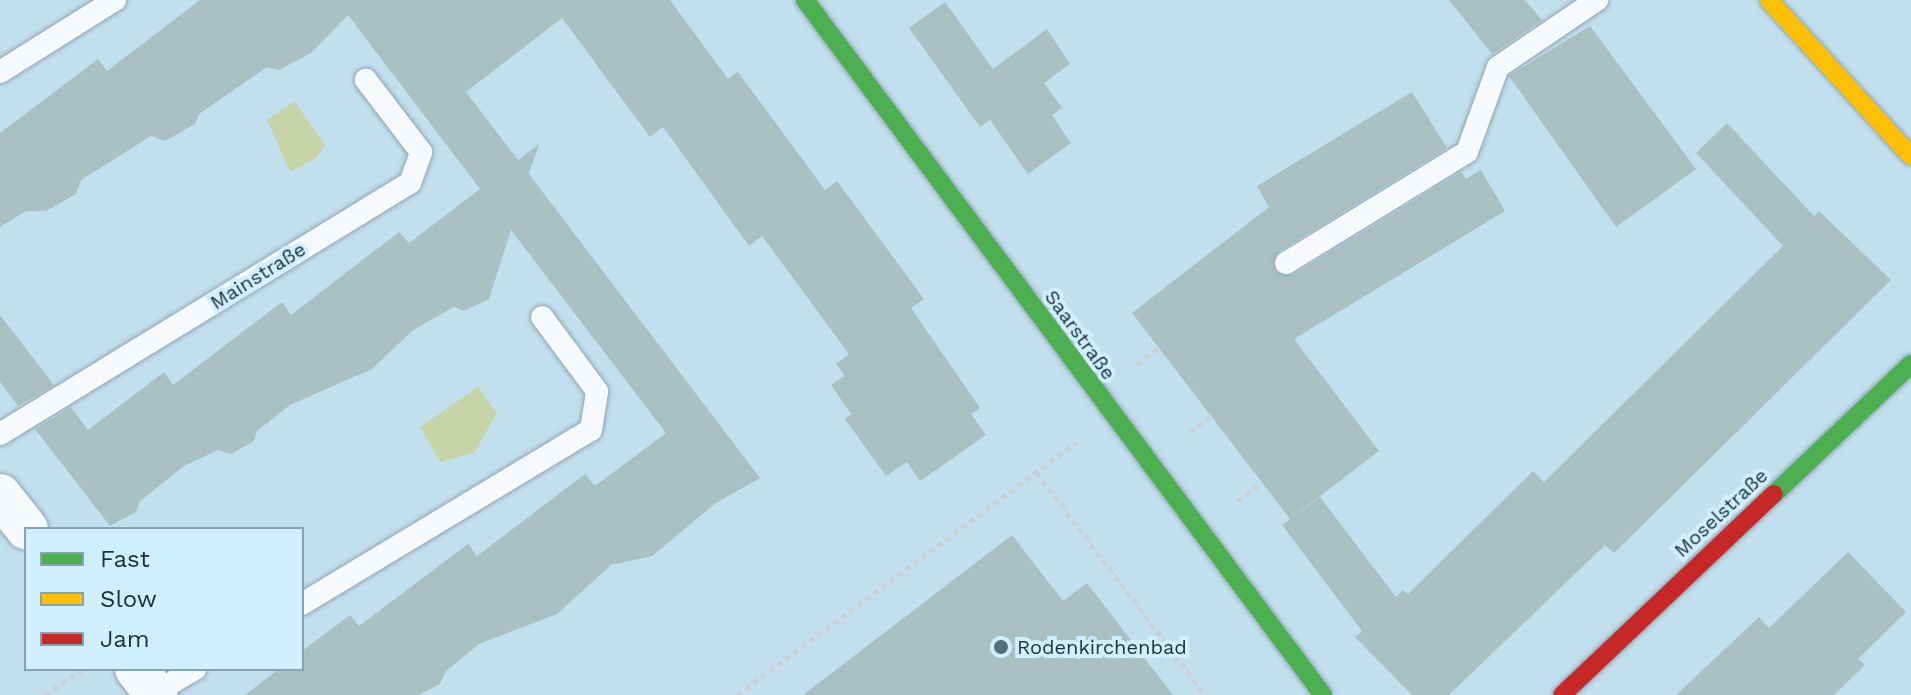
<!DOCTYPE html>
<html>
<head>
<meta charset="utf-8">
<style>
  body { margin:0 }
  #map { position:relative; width:1911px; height:695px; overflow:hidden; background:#c2dfee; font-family:"Work Sans",sans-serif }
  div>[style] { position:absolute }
  .green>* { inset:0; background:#c6d4a7 }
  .building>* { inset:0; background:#aac1c4 }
  .path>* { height:5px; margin-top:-2.5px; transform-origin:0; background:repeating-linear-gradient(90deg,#c9d1d6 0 6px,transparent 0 10px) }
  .roads { filter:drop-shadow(0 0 2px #8fa6b1) drop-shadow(0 0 2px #8fa6b1) }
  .lane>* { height:22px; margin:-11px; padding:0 11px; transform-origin:11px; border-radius:11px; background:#f6fafc }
  .street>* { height:42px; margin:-21px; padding:0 21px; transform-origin:21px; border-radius:21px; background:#f6fafc }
  .fast>* { height:18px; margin:-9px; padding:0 9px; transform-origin:9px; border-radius:9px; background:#4caf50 }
  .slow>* { height:18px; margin:-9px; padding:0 9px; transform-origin:9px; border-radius:9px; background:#ffc107 }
  .jam>* { height:18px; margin:-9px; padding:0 9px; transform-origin:9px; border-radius:9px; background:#c62828 }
  .dots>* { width:22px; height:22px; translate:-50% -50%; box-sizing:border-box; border:4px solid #d0effe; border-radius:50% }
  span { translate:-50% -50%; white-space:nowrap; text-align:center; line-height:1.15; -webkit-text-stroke:8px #d0effe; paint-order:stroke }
  .street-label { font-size:20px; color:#1b303a }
  .poi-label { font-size:20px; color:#1b303a }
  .left { translate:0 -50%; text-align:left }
  .legend { position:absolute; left:24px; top:527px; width:280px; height:144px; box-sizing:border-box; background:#d0effe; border:2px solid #88a3b0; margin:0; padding:10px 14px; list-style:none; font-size:24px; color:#1b303a }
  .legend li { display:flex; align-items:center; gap:16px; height:40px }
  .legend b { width:40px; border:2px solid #88a3b0 }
</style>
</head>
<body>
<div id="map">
  <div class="green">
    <i style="clip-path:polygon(294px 101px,325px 145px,316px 158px,290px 172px,267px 120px)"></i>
    <i style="clip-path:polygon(478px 387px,497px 413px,474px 453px,440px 462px,420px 427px)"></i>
  </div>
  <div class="building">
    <i style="clip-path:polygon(200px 0,670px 0,728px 79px,738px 72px,825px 190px,837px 181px,924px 299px,911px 308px,980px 408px,971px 414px,986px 435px,920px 481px,907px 462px,886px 476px,845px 419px,851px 414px,831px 385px,845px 376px,836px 364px,849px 354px,762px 236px,749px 246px,663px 127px,650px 137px,562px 18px,466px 92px,518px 160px,539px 144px,529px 174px,760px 478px,716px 503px,652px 556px,611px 565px,557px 614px,479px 644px,446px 671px,440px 684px,418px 695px,245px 695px,279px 669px,302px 669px,302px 651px,350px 615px,359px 626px,468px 544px,477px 556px,585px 474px,595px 486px,666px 433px,511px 230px,489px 299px,464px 311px,454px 307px,413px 330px,372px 369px,290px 405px,257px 431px,254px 441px,231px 454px,218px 450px,184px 466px,139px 502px,136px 512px,110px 526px,35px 429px,71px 407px,88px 430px,164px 372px,173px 385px,282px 302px,291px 315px,399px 232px,409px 243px,480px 189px,348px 15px,311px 53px,279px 70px,267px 67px,199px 114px,195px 124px,165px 141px,151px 136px,81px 180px,76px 194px,46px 211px,26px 211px,0 227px,0 133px,98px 59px,107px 71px)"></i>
    <i style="clip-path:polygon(1449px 0,1525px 0,1542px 20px,1492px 54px)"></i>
    <i style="clip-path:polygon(945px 2px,993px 69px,1047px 29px,1070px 64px,1044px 83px,1062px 108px,1052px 115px,1071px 143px,1028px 174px,990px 120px,980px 127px,909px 28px)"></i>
    <i style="clip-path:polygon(1590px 26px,1696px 169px,1616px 227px,1509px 76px)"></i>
    <i style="clip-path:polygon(1412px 92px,1447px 148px,1279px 251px,1275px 271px,1293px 275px,1461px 172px,1466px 179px,1481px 170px,1505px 211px,1294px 339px,1379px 451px,1290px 519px,1132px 313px,1269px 207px,1257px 186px)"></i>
    <i style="clip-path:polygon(1727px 123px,1814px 216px,1819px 211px,1891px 280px,1614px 553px,1605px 545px,1449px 695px,1412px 695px,1355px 637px,1362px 631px,1282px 525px,1320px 497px,1396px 597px,1403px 590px,1408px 594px,1533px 471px,1544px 482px,1783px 246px,1696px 153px)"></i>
    <i style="clip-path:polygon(0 315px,54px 385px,18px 406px,0 382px)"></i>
    <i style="clip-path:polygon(1012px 535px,1063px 601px,1087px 583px,1173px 695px,803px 695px)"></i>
    <i style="clip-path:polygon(1848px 552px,1906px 612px,1858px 659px,1865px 665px,1834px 695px,1676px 695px,1759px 617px,1769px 628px)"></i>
  </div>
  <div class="path">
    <i style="left:1137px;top:364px;width:26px;rotate:-37deg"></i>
    <i style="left:1190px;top:432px;width:26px;rotate:-37deg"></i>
    <i style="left:1036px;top:472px;width:280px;rotate:52.8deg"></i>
    <i style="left:1238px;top:501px;width:31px;rotate:-38deg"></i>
    <i style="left:45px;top:695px;width:46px;rotate:-34.4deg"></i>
    <i style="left:737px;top:695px;width:423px;rotate:-36.7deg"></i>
  </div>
  <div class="roads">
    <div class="lane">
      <i style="left:0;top:72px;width:136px;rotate:-32.1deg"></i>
      <i style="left:1286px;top:263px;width:212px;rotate:-31.5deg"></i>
      <i style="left:1467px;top:152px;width:90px;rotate:-70deg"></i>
      <i style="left:1498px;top:67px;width:120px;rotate:-34.1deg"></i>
      <i style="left:0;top:434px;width:481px;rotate:-31.5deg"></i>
      <i style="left:410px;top:183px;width:33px;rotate:-70deg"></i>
      <i style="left:421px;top:152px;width:91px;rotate:-127.4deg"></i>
      <i style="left:302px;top:604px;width:337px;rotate:-31.1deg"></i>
      <i style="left:591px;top:430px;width:39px;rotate:-81deg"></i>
      <i style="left:597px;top:391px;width:92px;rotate:-126.6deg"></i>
      <i style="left:154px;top:693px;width:48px;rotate:-30.3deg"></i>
    </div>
    <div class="street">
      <i style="left:0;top:495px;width:43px;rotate:51.5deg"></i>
      <i style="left:136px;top:669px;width:33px;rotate:52deg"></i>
    </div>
    <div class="fast">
      <i style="left:805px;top:0;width:867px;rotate:53.3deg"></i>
      <i style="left:1774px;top:494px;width:189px;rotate:-43.5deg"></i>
    </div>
    <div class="slow">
      <i style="left:1769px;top:0;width:211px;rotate:47.7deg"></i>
    </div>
    <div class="jam">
      <i style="left:1562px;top:695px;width:292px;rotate:-43.5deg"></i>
    </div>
  </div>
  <div class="dots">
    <i style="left:1001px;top:647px;background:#556d79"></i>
  </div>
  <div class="street-label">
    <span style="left:258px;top:276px;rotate:-32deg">Mainstraße</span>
    <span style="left:1080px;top:335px;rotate:54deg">Saarstraße</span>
    <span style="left:1721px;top:513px;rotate:-43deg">Moselstraße</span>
  </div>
  <div class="poi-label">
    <span class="left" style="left:1017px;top:647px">Rodenkirchenbad</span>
  </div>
  <ul class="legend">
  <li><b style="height:10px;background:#4caf50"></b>Fast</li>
  <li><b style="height:10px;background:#ffc107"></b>Slow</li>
  <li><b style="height:10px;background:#c62828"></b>Jam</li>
  </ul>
</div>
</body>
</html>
